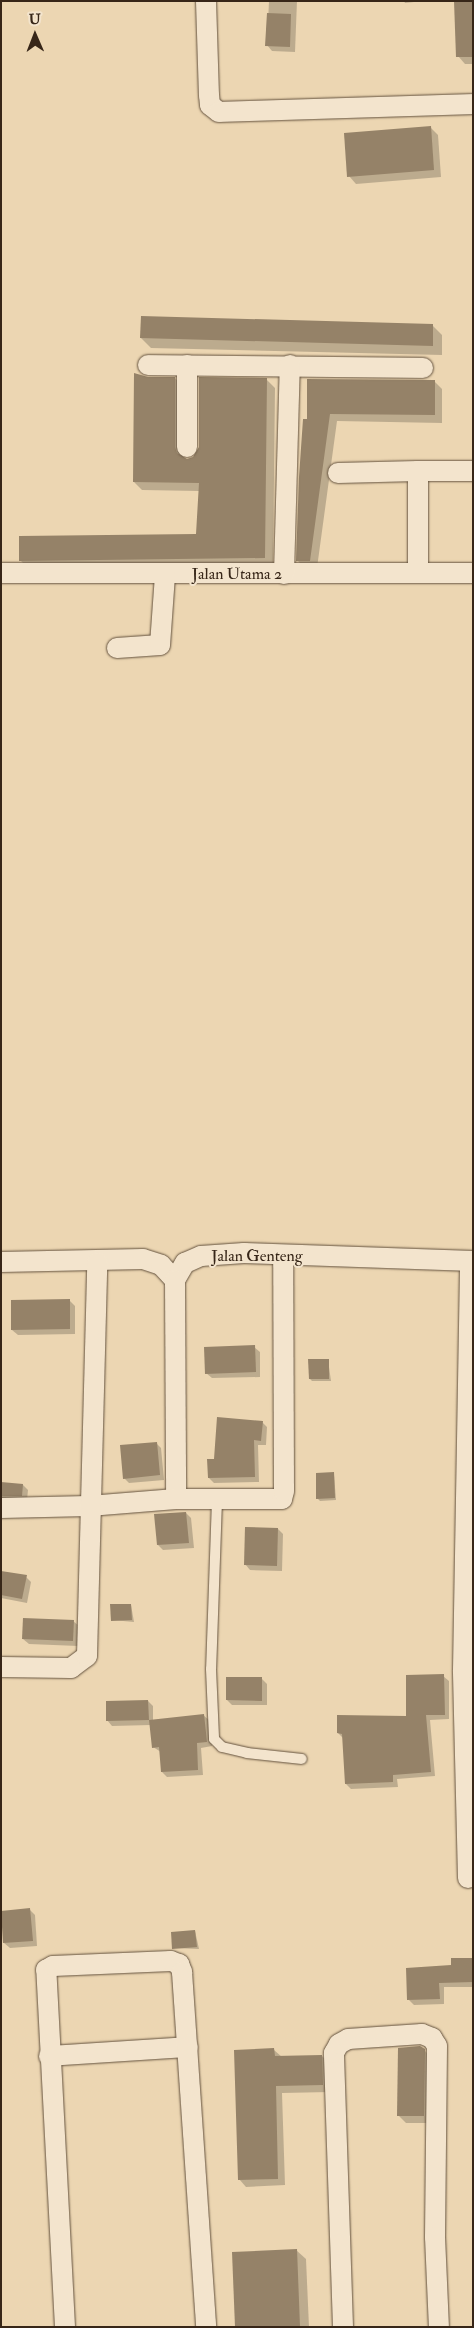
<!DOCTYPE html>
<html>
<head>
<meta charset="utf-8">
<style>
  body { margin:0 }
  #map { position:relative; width:474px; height:2328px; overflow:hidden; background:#ecd6b2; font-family:"IM FELL Double Pica",serif }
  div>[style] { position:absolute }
  .shadow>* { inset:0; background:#0003 }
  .building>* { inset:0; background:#958268 }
  .roads { filter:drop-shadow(0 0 1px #64523e) drop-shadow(0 0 1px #64523e) }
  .lane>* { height:10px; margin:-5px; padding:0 5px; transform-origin:5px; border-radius:5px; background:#f3e4cd }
  .street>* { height:20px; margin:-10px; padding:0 10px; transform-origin:10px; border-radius:10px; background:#f3e4cd }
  span { translate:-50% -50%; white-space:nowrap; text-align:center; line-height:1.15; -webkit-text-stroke:4px #f3e4cd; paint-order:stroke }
  .street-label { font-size:16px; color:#372618 }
  .frame { position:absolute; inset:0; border:2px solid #372618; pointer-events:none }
  .north { position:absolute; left:10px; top:10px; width:50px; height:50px; -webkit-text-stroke:4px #f3e4cd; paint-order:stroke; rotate:359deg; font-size:14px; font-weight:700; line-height:20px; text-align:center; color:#372618 }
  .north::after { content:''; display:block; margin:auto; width:18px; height:22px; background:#372618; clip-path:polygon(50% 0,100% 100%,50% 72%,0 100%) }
</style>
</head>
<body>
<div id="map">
  <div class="shadow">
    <i style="clip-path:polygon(269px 1px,297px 1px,295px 52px,272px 51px,267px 45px)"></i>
    <i style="clip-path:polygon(404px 1px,423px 1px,405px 3px)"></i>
    <i style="clip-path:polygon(473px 1px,473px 64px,465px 64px,458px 56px)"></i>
    <i style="clip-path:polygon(430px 127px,438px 135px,441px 177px,356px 184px,349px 176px)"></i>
    <i style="clip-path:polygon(432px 325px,442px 335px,442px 355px,151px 348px,141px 338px)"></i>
    <i style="clip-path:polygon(148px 378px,175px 378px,183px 387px,183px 457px,186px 460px,194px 458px,266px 379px,275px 388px,273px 566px,29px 569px,21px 561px,198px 536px,199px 491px,142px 490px,134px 482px)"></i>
    <i style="clip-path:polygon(434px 381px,442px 389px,442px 423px,337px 421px,317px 568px,305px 568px,298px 561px,304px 420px)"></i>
    <i style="clip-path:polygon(69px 1300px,75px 1306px,75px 1334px,18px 1335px,12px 1330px)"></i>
    <i style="clip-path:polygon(254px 1347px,260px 1352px,260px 1377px,212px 1378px,206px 1373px)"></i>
    <i style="clip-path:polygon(328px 1360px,331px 1381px,312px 1381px,310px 1379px)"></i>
    <i style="clip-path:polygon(262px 1422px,267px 1427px,266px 1445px,258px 1445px,259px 1482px,214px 1483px,209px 1478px,215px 1460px)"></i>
    <i style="clip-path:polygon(156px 1443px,161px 1448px,164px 1480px,129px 1483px,124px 1478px)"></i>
    <i style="clip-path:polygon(334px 1474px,336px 1500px,320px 1501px,317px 1498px)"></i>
    <i style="clip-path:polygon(1px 1483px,23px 1485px,28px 1490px,27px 1500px,1px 1504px)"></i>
    <i style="clip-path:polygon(186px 1513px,191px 1518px,194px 1548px,163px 1550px,158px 1545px)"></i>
    <i style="clip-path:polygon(278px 1529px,283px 1534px,282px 1571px,250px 1570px,245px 1564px)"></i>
    <i style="clip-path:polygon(1px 1572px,26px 1577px,31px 1582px,27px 1603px,1px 1598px)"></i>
    <i style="clip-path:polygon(131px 1605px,134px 1622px,112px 1620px)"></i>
    <i style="clip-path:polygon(73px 1621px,79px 1626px,78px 1646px,29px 1644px,23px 1639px)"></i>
    <i style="clip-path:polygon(443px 1676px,449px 1681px,449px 1719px,430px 1720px,435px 1776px,397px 1779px,398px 1787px,351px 1789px,346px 1784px,344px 1739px,338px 1733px,408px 1718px)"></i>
    <i style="clip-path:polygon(262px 1679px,267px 1684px,267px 1705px,232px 1705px,227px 1700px)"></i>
    <i style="clip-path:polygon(148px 1701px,153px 1706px,153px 1721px,203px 1715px,209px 1720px,212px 1746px,201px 1748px,203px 1775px,167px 1777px,162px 1772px,161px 1752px,153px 1747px,151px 1725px,112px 1726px,107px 1720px)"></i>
    <i style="clip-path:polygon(30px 1910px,35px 1915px,37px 1946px,10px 1948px,4px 1943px)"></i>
    <i style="clip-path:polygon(195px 1931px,199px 1949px,174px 1948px)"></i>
    <i style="clip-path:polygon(473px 1959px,473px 1987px,444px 1987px,444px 2004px,414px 2005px,409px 2000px,453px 1967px)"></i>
    <i style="clip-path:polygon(274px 2050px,282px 2057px,322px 2056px,329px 2063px,330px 2092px,282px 2093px,285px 2185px,246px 2187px,239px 2179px)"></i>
    <i style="clip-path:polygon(424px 2050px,432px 2058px,432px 2123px,406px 2123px,399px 2116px)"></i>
    <i style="clip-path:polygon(296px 2250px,306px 2259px,309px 2327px,237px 2327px)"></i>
  </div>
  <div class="building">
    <i style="clip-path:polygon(454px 1px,473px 1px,473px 57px,456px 57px)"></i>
    <i style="clip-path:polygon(267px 13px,291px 14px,290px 47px,265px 46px)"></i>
    <i style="clip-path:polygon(431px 126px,434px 170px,347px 177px,344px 133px)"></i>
    <i style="clip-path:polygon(141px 316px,433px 324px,433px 346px,140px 338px)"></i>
    <i style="clip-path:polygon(134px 373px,148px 377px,175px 377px,175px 447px,177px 453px,187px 459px,193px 457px,199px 447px,199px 377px,267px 378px,265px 558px,19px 561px,19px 536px,196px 534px,199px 483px,133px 482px)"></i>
    <i style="clip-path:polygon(307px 379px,435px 380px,435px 415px,330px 414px,310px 561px,296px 561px,299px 477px,303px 419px,307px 419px)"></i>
    <i style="clip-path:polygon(70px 1299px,70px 1329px,11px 1330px,11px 1300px)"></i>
    <i style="clip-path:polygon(255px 1345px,256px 1372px,205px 1374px,204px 1347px)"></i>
    <i style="clip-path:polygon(308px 1359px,329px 1359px,329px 1379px,309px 1379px)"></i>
    <i style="clip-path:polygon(217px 1417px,263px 1421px,261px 1441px,254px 1440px,255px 1477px,208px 1478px,207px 1459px,214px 1459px)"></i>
    <i style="clip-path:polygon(157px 1442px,160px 1475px,123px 1479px,120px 1445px)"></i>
    <i style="clip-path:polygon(334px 1472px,335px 1498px,316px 1499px,316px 1473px)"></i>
    <i style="clip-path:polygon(1px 1482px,23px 1484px,22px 1496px,1px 1496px)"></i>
    <i style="clip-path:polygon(186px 1512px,189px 1543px,157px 1545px,154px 1514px)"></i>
    <i style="clip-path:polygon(245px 1527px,278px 1528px,277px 1566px,244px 1565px)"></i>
    <i style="clip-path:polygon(1px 1571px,27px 1575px,22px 1599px,1px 1595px)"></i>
    <i style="clip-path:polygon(110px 1604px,131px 1604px,132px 1620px,111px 1621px)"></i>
    <i style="clip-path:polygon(23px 1618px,74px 1620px,73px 1641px,22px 1639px)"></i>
    <i style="clip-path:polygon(444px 1674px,445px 1715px,426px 1715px,431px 1772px,393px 1775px,393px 1782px,345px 1784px,342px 1734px,337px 1733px,337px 1715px,406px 1716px,406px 1675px)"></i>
    <i style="clip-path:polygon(226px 1677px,262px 1677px,262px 1701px,226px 1700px)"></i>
    <i style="clip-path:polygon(148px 1700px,149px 1720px,106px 1721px,106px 1701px)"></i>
    <i style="clip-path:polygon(204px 1714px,207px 1742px,197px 1743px,198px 1770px,161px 1772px,159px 1747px,152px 1748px,149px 1720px)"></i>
    <i style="clip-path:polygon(30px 1908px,33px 1941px,3px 1943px,1px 1911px)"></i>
    <i style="clip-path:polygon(195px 1930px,197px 1947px,172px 1949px,171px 1932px)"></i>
    <i style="clip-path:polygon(451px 1958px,473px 1958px,473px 1982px,439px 1983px,440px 1999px,407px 2000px,406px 1968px,451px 1965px)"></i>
    <i style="clip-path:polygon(420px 2046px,425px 2049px,424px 2116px,397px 2116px,398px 2048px)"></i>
    <i style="clip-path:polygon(274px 2048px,275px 2056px,322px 2055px,323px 2085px,276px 2086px,278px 2179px,238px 2180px,234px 2050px)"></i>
    <i style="clip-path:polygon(297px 2249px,300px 2327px,235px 2327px,232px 2252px)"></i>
  </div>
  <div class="roads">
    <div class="lane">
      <i style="left:217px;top:1500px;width:169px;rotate:92deg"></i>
      <i style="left:211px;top:1669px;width:70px;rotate:87.5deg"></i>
      <i style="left:214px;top:1739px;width:11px;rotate:45deg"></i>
      <i style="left:222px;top:1747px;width:26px;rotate:13deg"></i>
      <i style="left:247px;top:1753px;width:55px;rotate:6.2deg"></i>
    </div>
    <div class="street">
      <i style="left:206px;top:1px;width:94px;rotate:88.2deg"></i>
      <i style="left:209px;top:95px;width:10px;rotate:84deg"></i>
      <i style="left:210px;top:105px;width:11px;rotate:38deg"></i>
      <i style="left:219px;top:112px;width:254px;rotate:-1.8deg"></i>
      <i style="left:148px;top:365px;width:275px;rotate:0.6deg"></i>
      <i style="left:187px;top:447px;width:82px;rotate:-90deg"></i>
      <i style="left:338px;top:473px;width:80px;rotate:-1.4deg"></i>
      <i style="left:418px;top:572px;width:101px;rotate:-90deg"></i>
      <i style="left:418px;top:471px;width:55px"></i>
      <i style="left:1px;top:573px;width:472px"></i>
      <i style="left:284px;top:574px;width:209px;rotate:-88.4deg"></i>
      <i style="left:117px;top:648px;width:43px;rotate:-4deg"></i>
      <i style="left:160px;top:645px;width:70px;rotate:-85.9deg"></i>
      <i style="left:1px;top:1262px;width:142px;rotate:-1.2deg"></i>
      <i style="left:143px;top:1259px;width:19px;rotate:18deg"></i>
      <i style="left:161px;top:1265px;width:21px;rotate:47deg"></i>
      <i style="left:175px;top:1280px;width:20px;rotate:-60deg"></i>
      <i style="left:185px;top:1263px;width:17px;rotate:-24deg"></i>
      <i style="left:201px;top:1256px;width:43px;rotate:-4deg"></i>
      <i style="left:244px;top:1253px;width:229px;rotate:2deg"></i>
      <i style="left:175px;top:1280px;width:219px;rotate:89.7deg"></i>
      <i style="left:1px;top:1508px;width:88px;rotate:-1.3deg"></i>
      <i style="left:89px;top:1506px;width:87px;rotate:-4.6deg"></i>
      <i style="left:176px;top:1499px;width:106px"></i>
      <i style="left:282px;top:1499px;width:8px;rotate:-76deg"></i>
      <i style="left:284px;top:1491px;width:236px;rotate:-90.2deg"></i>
      <i style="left:1px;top:1667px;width:70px;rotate:0.8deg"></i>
      <i style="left:71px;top:1668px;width:20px;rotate:-37deg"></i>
      <i style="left:87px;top:1656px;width:394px;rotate:-88.5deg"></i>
      <i style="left:468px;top:1878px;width:208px;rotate:-91.4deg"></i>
      <i style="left:463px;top:1670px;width:409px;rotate:-89deg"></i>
      <i style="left:49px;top:2056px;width:139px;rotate:-3.7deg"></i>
      <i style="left:65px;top:2327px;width:358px;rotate:-93deg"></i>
      <i style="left:46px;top:1970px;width:8px;rotate:-30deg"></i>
      <i style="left:53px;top:1966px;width:118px;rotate:-2.4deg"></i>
      <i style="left:171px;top:1961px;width:9px;rotate:21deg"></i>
      <i style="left:179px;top:1964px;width:9px;rotate:69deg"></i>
      <i style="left:182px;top:1972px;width:356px;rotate:86.1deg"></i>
      <i style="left:343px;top:2327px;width:274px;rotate:-91.9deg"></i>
      <i style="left:334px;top:2053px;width:10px;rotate:-61deg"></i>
      <i style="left:339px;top:2044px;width:10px;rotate:-29deg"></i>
      <i style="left:348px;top:2039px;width:74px;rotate:-3.9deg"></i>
      <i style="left:422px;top:2034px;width:11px;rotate:22deg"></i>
      <i style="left:432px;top:2038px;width:9px;rotate:58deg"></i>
      <i style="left:437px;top:2046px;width:191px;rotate:90.6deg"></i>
      <i style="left:435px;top:2237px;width:90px;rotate:87.5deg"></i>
    </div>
  </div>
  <div class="street-label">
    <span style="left:237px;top:574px">Jalan Utama 2</span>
    <span style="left:257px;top:1256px">Jalan Genteng</span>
  </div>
  <div class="frame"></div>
  <div class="north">U</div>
</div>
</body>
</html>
